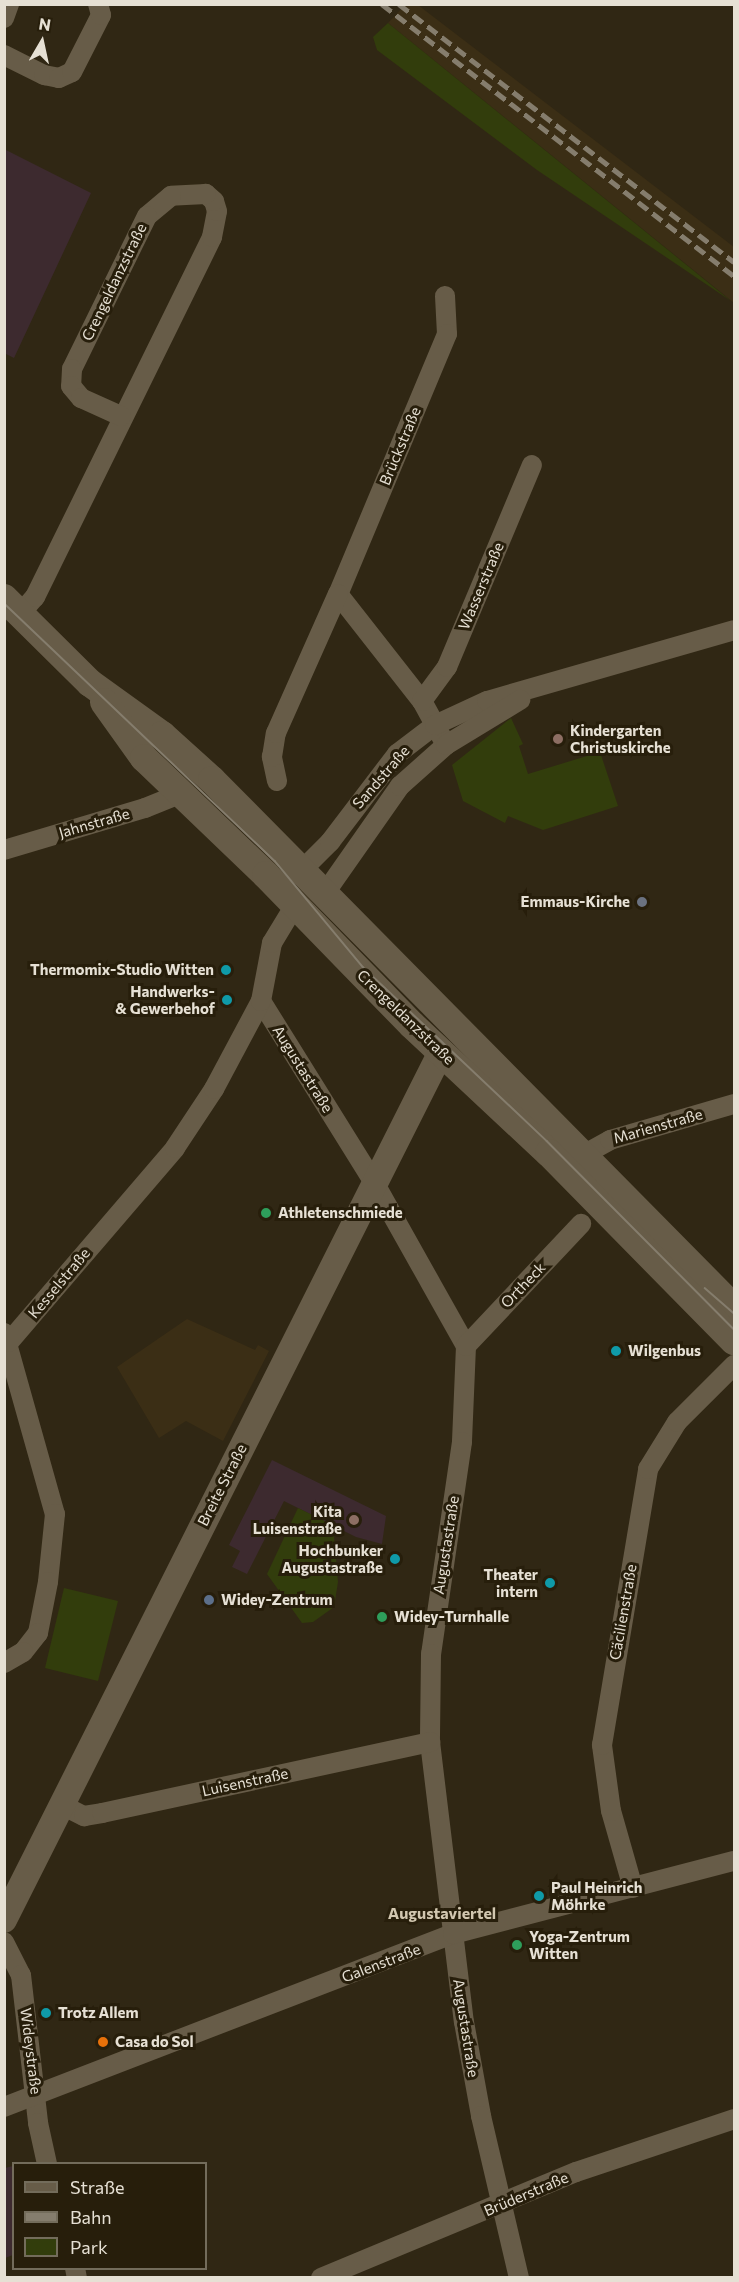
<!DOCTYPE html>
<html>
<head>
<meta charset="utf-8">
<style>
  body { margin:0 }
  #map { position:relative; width:739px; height:2282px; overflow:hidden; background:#302714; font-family:Commissioner,sans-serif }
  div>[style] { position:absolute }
  .built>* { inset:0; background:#3b2e15 }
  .education>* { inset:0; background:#3d2a2f }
  .green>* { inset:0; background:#323d0c }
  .minor>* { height:20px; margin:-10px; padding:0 10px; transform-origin:10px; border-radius:10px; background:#675c48 }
  .tertiary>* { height:26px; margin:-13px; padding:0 13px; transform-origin:13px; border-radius:13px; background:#675c48 }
  .secondary>* { height:28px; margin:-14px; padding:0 14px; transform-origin:14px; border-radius:14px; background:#675c48 }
  .tram>* { height:1.5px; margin:-0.75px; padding:0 0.75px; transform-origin:0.75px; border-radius:0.75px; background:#857d6d }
  .rail>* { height:4.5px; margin-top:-2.25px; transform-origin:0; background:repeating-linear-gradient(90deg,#857d6d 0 12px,transparent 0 18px) }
  .dots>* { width:16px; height:16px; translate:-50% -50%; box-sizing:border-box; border:3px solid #271e0b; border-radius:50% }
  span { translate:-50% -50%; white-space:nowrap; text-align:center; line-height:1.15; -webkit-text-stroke:6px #271e0b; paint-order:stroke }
  .street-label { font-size:15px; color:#e6e0d4 }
  .poi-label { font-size:15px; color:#e6e0d4; font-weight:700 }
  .left { translate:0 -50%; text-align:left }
  .right { translate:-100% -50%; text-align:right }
  .neighbourhood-label { font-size:16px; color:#d2c7b0; font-weight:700 }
  .frame { position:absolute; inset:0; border:6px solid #e6e0d4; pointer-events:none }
  .legend { position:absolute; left:12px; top:2162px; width:195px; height:108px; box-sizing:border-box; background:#271e0b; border:2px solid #736c5b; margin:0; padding:8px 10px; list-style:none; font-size:18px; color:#e6e0d4 }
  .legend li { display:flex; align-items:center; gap:12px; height:30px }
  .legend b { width:30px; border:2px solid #736c5b }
  .north { position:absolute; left:12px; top:12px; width:60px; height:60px; -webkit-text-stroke:4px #271e0b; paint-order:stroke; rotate:9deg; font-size:16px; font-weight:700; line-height:24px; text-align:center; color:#e6e0d4 }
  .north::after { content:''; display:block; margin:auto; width:21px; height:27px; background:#e6e0d4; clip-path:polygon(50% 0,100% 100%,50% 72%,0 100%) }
</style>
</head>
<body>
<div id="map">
  <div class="built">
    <i style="clip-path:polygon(405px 5px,418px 5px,734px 247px,734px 303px,388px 23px)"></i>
    <i style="clip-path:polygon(187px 1319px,255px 1350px,258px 1345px,269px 1351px,223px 1441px,186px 1421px,159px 1438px,117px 1367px)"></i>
  </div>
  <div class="education">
    <i style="clip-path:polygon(4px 149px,91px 193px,14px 358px,4px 353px)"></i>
    <i style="clip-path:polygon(272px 1460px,386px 1516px,382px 1544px,356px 1537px,284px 1501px,247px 1574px,232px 1567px,240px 1551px,229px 1545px)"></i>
    <i style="clip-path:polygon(13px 2166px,13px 2255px,5px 2258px,5px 2168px)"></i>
  </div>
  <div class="green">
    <i style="clip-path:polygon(388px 23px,731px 301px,537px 170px,377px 50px,373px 37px)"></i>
    <i style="clip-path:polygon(511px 718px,523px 744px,519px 746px,528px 774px,600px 752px,618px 806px,543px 830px,508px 816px,505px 823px,463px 801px,452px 765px)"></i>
    <i style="clip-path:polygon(298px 1508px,333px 1525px,338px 1582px,334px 1607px,313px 1622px,302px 1623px,267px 1574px)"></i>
    <i style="clip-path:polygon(64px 1588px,118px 1601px,98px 1681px,45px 1668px)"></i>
  </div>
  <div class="minor">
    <i style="left:4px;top:18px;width:15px;rotate:-70deg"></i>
    <i style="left:4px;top:55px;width:45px;rotate:26.6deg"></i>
    <i style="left:44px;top:75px;width:15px;rotate:11deg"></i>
    <i style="left:59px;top:78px;width:14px;rotate:-25deg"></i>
    <i style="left:72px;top:72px;width:64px;rotate:-63deg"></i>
    <i style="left:101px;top:15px;width:11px;rotate:-105deg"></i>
    <i style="left:445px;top:296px;width:38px;rotate:87deg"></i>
    <i style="left:447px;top:334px;width:282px;rotate:112.7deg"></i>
    <i style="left:338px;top:594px;width:136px;rotate:51.9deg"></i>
    <i style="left:422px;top:701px;width:50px;rotate:61.4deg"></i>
    <i style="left:20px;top:614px;width:23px;rotate:-49deg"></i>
    <i style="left:35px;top:597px;width:401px;rotate:-63.8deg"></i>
    <i style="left:212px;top:237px;width:26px;rotate:-79deg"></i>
    <i style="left:217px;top:211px;width:10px;rotate:-107deg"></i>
    <i style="left:214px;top:201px;width:11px;rotate:-139deg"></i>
    <i style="left:206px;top:194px;width:35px;rotate:177deg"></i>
    <i style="left:171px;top:196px;width:31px;rotate:140deg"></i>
    <i style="left:147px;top:216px;width:170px;rotate:116.1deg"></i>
    <i style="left:72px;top:369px;width:17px;rotate:93deg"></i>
    <i style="left:71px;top:386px;width:16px;rotate:50deg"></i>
    <i style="left:81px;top:398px;width:44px;rotate:24.2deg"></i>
    <i style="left:422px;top:701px;width:42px;rotate:-53.7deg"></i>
    <i style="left:447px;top:667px;width:219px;rotate:-67.2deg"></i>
    <i style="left:277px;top:781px;width:25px;rotate:-102deg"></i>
    <i style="left:272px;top:757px;width:24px;rotate:-81deg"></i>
    <i style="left:276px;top:733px;width:152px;rotate:-66deg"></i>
    <i style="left:4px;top:850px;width:147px;rotate:-16.6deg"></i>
    <i style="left:145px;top:808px;width:40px;rotate:-22deg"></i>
    <i style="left:302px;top:870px;width:40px;rotate:-45deg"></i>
    <i style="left:330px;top:842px;width:111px;rotate:-52.7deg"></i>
    <i style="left:397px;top:754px;width:48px;rotate:-37.3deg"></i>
    <i style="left:435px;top:725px;width:57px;rotate:-24.8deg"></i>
    <i style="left:487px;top:701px;width:257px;rotate:-16deg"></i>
    <i style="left:325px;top:893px;width:131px;rotate:-55deg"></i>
    <i style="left:400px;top:786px;width:62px;rotate:-41.7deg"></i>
    <i style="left:446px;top:745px;width:87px;rotate:-31.3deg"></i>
    <i style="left:261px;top:1001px;width:216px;rotate:58.1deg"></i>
    <i style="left:375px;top:1184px;width:186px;rotate:60.7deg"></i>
    <i style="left:466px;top:1346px;width:96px;rotate:92.4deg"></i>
    <i style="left:462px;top:1442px;width:214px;rotate:98.3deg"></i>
    <i style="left:431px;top:1654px;width:88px;rotate:90.7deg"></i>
    <i style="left:430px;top:1742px;width:282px;rotate:83.1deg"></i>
    <i style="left:464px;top:2022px;width:96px;rotate:79.7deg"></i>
    <i style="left:481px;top:2116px;width:166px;rotate:76.8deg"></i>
    <i style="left:572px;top:1153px;width:13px;rotate:4deg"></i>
    <i style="left:585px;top:1154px;width:29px;rotate:-29deg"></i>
    <i style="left:610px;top:1140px;width:129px;rotate:-16.2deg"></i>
    <i style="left:4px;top:1333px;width:188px;rotate:74.3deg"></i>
    <i style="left:55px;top:1514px;width:68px;rotate:95.9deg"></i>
    <i style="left:48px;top:1582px;width:52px;rotate:101.1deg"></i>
    <i style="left:38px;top:1633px;width:24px;rotate:128deg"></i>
    <i style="left:23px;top:1652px;width:22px;rotate:150deg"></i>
    <i style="left:9px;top:1342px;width:255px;rotate:-49.4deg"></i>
    <i style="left:175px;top:1148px;width:71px;rotate:-56.5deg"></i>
    <i style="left:214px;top:1089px;width:100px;rotate:-61.9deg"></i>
    <i style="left:261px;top:1001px;width:59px;rotate:-79.3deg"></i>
    <i style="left:272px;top:943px;width:44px;rotate:-58.8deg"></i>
    <i style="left:466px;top:1346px;width:168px;rotate:-46.7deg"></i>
    <i style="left:62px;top:1805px;width:25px;rotate:27deg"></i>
    <i style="left:84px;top:1816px;width:18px;rotate:-9deg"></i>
    <i style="left:102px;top:1813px;width:336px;rotate:-12.2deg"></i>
    <i style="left:633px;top:1888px;width:80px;rotate:-105.9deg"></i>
    <i style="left:611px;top:1811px;width:67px;rotate:-97.8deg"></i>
    <i style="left:602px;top:1745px;width:280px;rotate:-80.5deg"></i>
    <i style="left:648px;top:1469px;width:55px;rotate:-58.3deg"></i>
    <i style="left:677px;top:1422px;width:81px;rotate:-45deg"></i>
    <i style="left:4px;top:1942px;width:37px;rotate:63deg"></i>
    <i style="left:21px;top:1975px;width:149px;rotate:83.4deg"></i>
    <i style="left:38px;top:2123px;width:42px;rotate:77.6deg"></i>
    <i style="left:4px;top:2107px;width:481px;rotate:-21.1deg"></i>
    <i style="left:453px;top:1934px;width:290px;rotate:-14.6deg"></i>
    <i style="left:75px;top:2268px;width:10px;rotate:79deg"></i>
    <i style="left:321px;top:2278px;width:276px;rotate:-22.6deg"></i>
    <i style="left:576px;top:2172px;width:167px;rotate:-18.5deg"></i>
  </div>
  <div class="tertiary">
    <i style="left:4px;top:1920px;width:972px;rotate:-63.28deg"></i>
  </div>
  <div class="secondary">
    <i style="left:4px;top:598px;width:121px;rotate:44.7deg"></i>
    <i style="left:90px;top:683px;width:89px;rotate:35.8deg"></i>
    <i style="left:162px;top:735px;width:67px;rotate:42deg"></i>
    <i style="left:212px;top:780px;width:742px;rotate:45.33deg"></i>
    <i style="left:104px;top:702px;width:69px;rotate:54.5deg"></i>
    <i style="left:144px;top:758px;width:169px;rotate:43.8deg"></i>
    <i style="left:266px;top:875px;width:209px;rotate:45.8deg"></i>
    <i style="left:412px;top:1025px;width:187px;rotate:43.1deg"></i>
    <i style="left:549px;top:1153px;width:264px;rotate:45.5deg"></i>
  </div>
  <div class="tram">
    <i style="left:4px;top:603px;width:374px;rotate:43.6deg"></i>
    <i style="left:275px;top:861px;width:138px;rotate:50.3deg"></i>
    <i style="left:363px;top:967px;width:253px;rotate:43.4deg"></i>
    <i style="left:547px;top:1141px;width:265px;rotate:45.2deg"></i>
    <i style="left:705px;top:1288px;width:38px;rotate:41deg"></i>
  </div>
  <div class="rail">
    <i style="left:382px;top:4px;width:445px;rotate:37.7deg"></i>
    <i style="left:399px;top:4px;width:423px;rotate:37.6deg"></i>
  </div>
  <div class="dots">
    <i style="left:558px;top:739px;background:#8d6e63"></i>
    <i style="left:642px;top:902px;background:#6b7280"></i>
    <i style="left:226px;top:970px;background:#0f9aa8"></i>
    <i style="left:227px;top:1000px;background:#0f9aa8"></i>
    <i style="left:266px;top:1213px;background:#2e9e5b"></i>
    <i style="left:616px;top:1351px;background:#0f9aa8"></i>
    <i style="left:354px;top:1520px;background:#8d6e63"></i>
    <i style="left:395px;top:1559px;background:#0f9aa8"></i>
    <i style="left:550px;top:1583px;background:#0f9aa8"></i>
    <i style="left:209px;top:1600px;background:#5c6f8a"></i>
    <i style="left:382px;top:1617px;background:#2e9e5b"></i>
    <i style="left:539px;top:1896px;background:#0f9aa8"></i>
    <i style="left:517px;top:1945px;background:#2e9e5b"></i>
    <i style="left:46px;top:2013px;background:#0f9aa8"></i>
    <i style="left:103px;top:2042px;background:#e8710a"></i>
  </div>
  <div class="street-label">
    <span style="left:114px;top:282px;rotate:-64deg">Crengeldanzstraße</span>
    <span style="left:400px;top:446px;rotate:-67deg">Brückstraße</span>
    <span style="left:481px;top:586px;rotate:-67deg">Wasserstraße</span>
    <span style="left:381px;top:777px;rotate:-49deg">Sandstraße</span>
    <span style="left:94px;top:823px;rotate:-16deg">Jahnstraße</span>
    <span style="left:406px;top:1017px;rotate:44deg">Crengeldanzstraße</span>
    <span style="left:303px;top:1069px;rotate:58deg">Augustastraße</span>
    <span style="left:658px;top:1126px;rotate:-16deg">Marienstraße</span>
    <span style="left:59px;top:1283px;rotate:-50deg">Kesselstraße</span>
    <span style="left:523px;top:1285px;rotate:-46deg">Ortheck</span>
    <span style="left:222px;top:1485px;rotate:-63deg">Breite Straße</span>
    <span style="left:446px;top:1545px;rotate:-81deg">Augustastraße</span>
    <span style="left:623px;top:1612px;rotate:-80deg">Cäcilienstraße</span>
    <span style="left:245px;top:1782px;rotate:-12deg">Luisenstraße</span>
    <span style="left:381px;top:1963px;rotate:-21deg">Galenstraße</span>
    <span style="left:466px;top:2028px;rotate:81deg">Augustastraße</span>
    <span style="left:31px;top:2051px;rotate:83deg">Wideystraße</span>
    <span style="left:526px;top:2194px;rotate:-23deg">Brüderstraße</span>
  </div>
  <div class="poi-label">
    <span class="left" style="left:570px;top:739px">Kindergarten<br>Christuskirche</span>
    <span class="right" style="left:630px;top:902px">Emmaus-Kirche</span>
    <span class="right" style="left:214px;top:970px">Thermomix-Studio Witten</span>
    <span class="right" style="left:215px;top:1000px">Handwerks-<br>&amp; Gewerbehof</span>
    <span class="left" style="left:278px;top:1213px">Athletenschmiede</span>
    <span class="left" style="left:628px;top:1351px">Wilgenbus</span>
    <span class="right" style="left:342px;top:1520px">Kita<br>Luisenstraße</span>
    <span class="right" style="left:383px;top:1559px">Hochbunker<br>Augustastraße</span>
    <span class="right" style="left:538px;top:1583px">Theater<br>intern</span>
    <span class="left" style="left:221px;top:1600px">Widey-Zentrum</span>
    <span class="left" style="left:394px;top:1617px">Widey-Turnhalle</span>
    <span class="left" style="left:551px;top:1896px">Paul Heinrich<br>Möhrke</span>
    <span class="left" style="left:529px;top:1945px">Yoga-Zentrum<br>Witten</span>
    <span class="left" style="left:58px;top:2013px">Trotz Allem</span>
    <span class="left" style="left:115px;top:2042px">Casa do Sol</span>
  </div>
  <div class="neighbourhood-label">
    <span style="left:442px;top:1913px">Augustaviertel</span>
  </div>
  <div class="frame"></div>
  <ul class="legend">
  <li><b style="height:8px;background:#675c48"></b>Straße</li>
  <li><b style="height:8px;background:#857d6d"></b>Bahn</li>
  <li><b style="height:16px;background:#323d0c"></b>Park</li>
  </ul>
  <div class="north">N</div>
</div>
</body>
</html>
